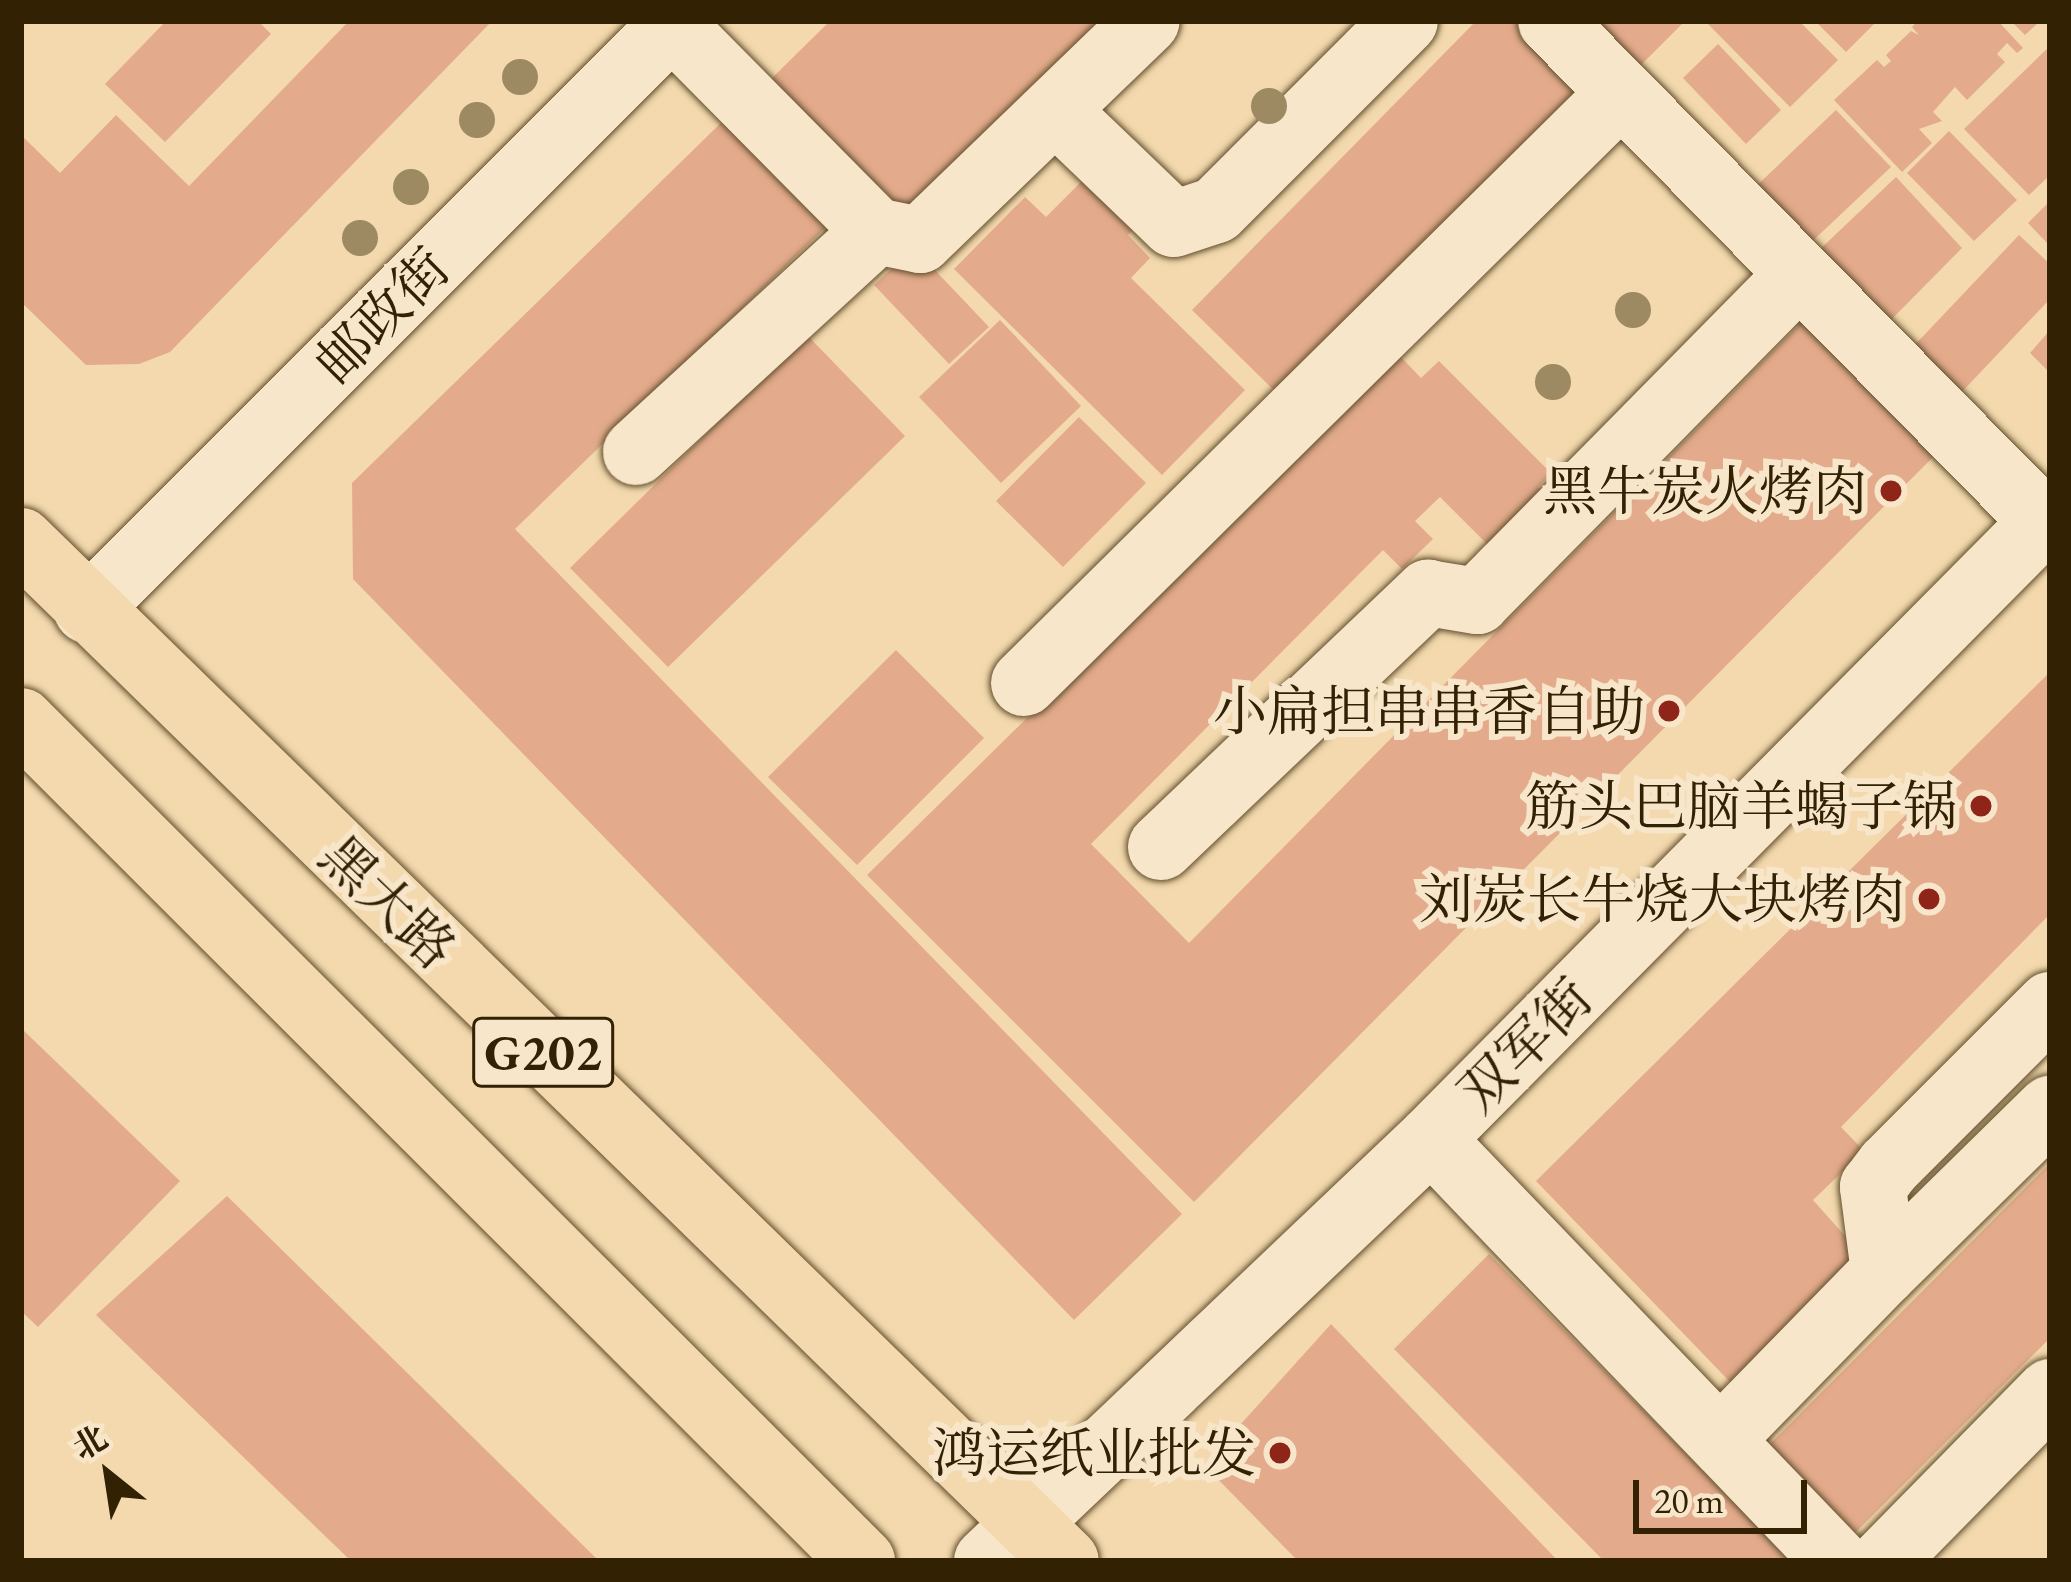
<!DOCTYPE html>
<html>
<head>
<meta charset="utf-8">
<style>
  body { margin:0 }
  #map { position:relative; width:2071px; height:1582px; overflow:hidden; background:#f3d9ad; font-family:"EB Garamond","Noto Serif SC",serif }
  div>[style] { position:absolute }
  .building>* { inset:0; background:#e3ab8c }
  .roads { filter:drop-shadow(0 0 3px #634f2e) drop-shadow(0 0 3px #634f2e) }
  .minor>* { height:66px; margin:-33px; padding:0 33px; transform-origin:33px; border-radius:33px; background:#f7e6ca }
  .highway>* { height:66px; margin:-33px; padding:0 33px; transform-origin:33px; border-radius:33px; background:#f3d9ad }
  .trees>* { width:36px; height:36px; margin:-18px; border-radius:50%; background:#9d8962 }
  .dots>* { width:33px; height:33px; translate:-50% -50%; box-sizing:border-box; border:6px solid #f7e6ca; border-radius:50% }
  span { translate:-50% -50%; white-space:nowrap; text-align:center; line-height:1.15; -webkit-text-stroke:12px #f7e6ca; paint-order:stroke }
  .shield-label span { padding:3px 9px; background:#f7e6ca; border:3px solid; border-radius:9px; -webkit-text-stroke-width:0 }
  .shield-label { font-size:51px; color:#332104; font-weight:700 }
  .street-label { font-size:54px; color:#332104 }
  .poi-label { font-size:54px; color:#332104 }
  .right { translate:-100% -50%; text-align:right }
  .frame { position:absolute; inset:0; border:24px solid #332104; pointer-events:none }
  .north { position:absolute; left:48px; top:1414px; width:120px; height:120px; -webkit-text-stroke:9px #f7e6ca; paint-order:stroke; rotate:330deg; font-size:33px; font-weight:700; line-height:48px; text-align:center; color:#332104 }
  .north::after { content:''; display:block; margin:auto; width:42px; height:54px; background:#332104; clip-path:polygon(50% 0,100% 100%,50% 72%,0 100%) }
  .scale { position:absolute; left:1633px; top:1480px; width:174px; height:54px; box-sizing:border-box; border:6px solid #332104; border-top:0; padding-left:15px; font-size:36px; line-height:42px; white-space:nowrap; color:#332104; -webkit-text-stroke:9px #f7e6ca; paint-order:stroke }
</style>
</head>
<body>
<div id="map">
  <div class="building">
    <i style="clip-path:polygon(166px 21px,258px 21px,271px 34px,165px 142px,105px 84px)"></i>
    <i style="clip-path:polygon(349px 21px,492px 21px,170px 352px,139px 364px,86px 365px,21px 302px,21px 135px,60px 173px,116px 115px,189px 186px)"></i>
    <i style="clip-path:polygon(830px 21px,1106px 21px,912px 218px,768px 82px)"></i>
    <i style="clip-path:polygon(1476px 21px,1533px 21px,1595px 82px,1283px 399px,1192px 310px)"></i>
    <i style="clip-path:polygon(1584px 21px,1685px 21px,1634px 72px)"></i>
    <i style="clip-path:polygon(1705px 21px,1799px 21px,1838px 60px,1790px 107px)"></i>
    <i style="clip-path:polygon(1815px 21px,1877px 21px,1846px 52px)"></i>
    <i style="clip-path:polygon(1917px 21px,1998px 21px,2023px 48px,2017px 53px,2007px 43px,1997px 54px,2005px 62px,1967px 100px,1955px 87px,1933px 112px,1942px 121px,1919px 129px,1932px 143px,1902px 172px,1834px 100px,1877px 60px,1884px 67px,1891px 61px,1886px 55px,1911px 31px,1919px 35px,1912px 27px)"></i>
    <i style="clip-path:polygon(2011px 21px,2040px 21px,2025px 35px)"></i>
    <i style="clip-path:polygon(1718px 44px,1781px 110px,1746px 144px,1683px 78px)"></i>
    <i style="clip-path:polygon(2050px 46px,2050px 175px,2029px 195px,1964px 129px)"></i>
    <i style="clip-path:polygon(1836px 110px,1891px 167px,1803px 250px,1749px 193px)"></i>
    <i style="clip-path:polygon(725px 119px,833px 220px,515px 529px,1182px 1214px,1074px 1320px,353px 579px,352px 483px)"></i>
    <i style="clip-path:polygon(1949px 131px,2017px 200px,1974px 241px,1907px 173px)"></i>
    <i style="clip-path:polygon(1094px 169px,1145px 219px,1128px 235px,1150px 258px,1131px 278px,1245px 390px,1162px 475px,954px 269px,1025px 197px,1046px 217px)"></i>
    <i style="clip-path:polygon(1896px 177px,1962px 248px,1884px 327px,1815px 254px)"></i>
    <i style="clip-path:polygon(2050px 201px,2050px 246px,2028px 223px)"></i>
    <i style="clip-path:polygon(2019px 235px,2050px 264px,2050px 299px,1958px 396px,1910px 350px)"></i>
    <i style="clip-path:polygon(914px 248px,989px 327px,949px 364px,874px 285px)"></i>
    <i style="clip-path:polygon(1000px 320px,1081px 406px,1001px 483px,919px 397px)"></i>
    <i style="clip-path:polygon(1802px 322px,1936px 454px,1194px 1202px,867px 875px,1398px 354px,1421px 378px,1439px 361px,1551px 473px,1538px 487px,1547px 496px,1492px 549px,1440px 497px,1415px 521px,1433px 539px,1402px 569px,1383px 550px,1091px 844px,1189px 943px)"></i>
    <i style="clip-path:polygon(2050px 330px,2050px 373px,2030px 353px)"></i>
    <i style="clip-path:polygon(807px 335px,905px 436px,668px 667px,570px 568px)"></i>
    <i style="clip-path:polygon(1079px 417px,1146px 483px,1063px 567px,996px 501px)"></i>
    <i style="clip-path:polygon(896px 650px,984px 738px,857px 865px,768px 777px)"></i>
    <i style="clip-path:polygon(2050px 672px,2050px 914px,1841px 1127px,1864px 1151px,1813px 1200px,1863px 1256px,1734px 1386px,1536px 1181px)"></i>
    <i style="clip-path:polygon(21px 1028px,180px 1181px,38px 1327px,21px 1311px)"></i>
    <i style="clip-path:polygon(2050px 1163px,2050px 1338px,1852px 1536px,1765px 1449px)"></i>
    <i style="clip-path:polygon(227px 1196px,599px 1561px,351px 1561px,96px 1315px)"></i>
    <i style="clip-path:polygon(1489px 1254px,1792px 1561px,1604px 1561px,1394px 1349px)"></i>
    <i style="clip-path:polygon(1331px 1324px,1558px 1561px,1298px 1561px,1204px 1465px)"></i>
  </div>
  <div class="roads">
    <div class="minor">
      <i style="left:1551px;top:21px;width:711px;rotate:45.46deg"></i>
      <i style="left:672px;top:25px;width:290px;rotate:45.3deg"></i>
      <i style="left:876px;top:231px;width:45px;rotate:11.6deg"></i>
      <i style="left:920px;top:240px;width:315px;rotate:-44deg"></i>
      <i style="left:1056px;top:111px;width:163px;rotate:43.8deg"></i>
      <i style="left:1174px;top:224px;width:44px;rotate:-18.4deg"></i>
      <i style="left:1216px;top:210px;width:267px;rotate:-45deg"></i>
      <i style="left:636px;top:452px;width:326px;rotate:-42.6deg"></i>
      <i style="left:87px;top:610px;width:833px;rotate:-45deg"></i>
      <i style="left:1024px;top:683px;width:839px;rotate:-44.66deg"></i>
      <i style="left:1161px;top:847px;width:369px;rotate:-43.6deg"></i>
      <i style="left:1428px;top:593px;width:50px;rotate:9.3deg"></i>
      <i style="left:1477px;top:601px;width:458px;rotate:-45.4deg"></i>
      <i style="left:1431px;top:1139px;width:585px;rotate:46.18deg"></i>
      <i style="left:1884px;top:1272px;width:233px;rotate:-44.5deg"></i>
      <i style="left:1721px;top:1439px;width:233px;rotate:-45.7deg"></i>
      <i style="left:1884px;top:1272px;width:86px;rotate:-97.4deg"></i>
      <i style="left:1873px;top:1187px;width:26px;rotate:-53deg"></i>
      <i style="left:1889px;top:1166px;width:228px;rotate:-45deg"></i>
      <i style="left:987px;top:1561px;width:613px;rotate:-43.54deg"></i>
      <i style="left:1431px;top:1139px;width:879px;rotate:-45.23deg"></i>
      <i style="left:1884px;top:1561px;width:237px;rotate:-45.5deg"></i>
    </div>
    <div class="highway">
      <i style="left:21px;top:541px;width:1460px;rotate:44.31deg"></i>
      <i style="left:21px;top:721px;width:1189px;rotate:44.97deg"></i>
    </div>
  </div>
  <div class="trees">
    <i style="left:520px;top:77px"></i>
    <i style="left:1269px;top:106px"></i>
    <i style="left:477px;top:120px"></i>
    <i style="left:411px;top:187px"></i>
    <i style="left:360px;top:238px"></i>
    <i style="left:1633px;top:310px"></i>
    <i style="left:1553px;top:382px"></i>
  </div>
  <div class="dots">
    <i style="left:1891px;top:491px;background:#8f2418"></i>
    <i style="left:1669px;top:711px;background:#8f2418"></i>
    <i style="left:1981px;top:806px;background:#8f2418"></i>
    <i style="left:1929px;top:899px;background:#8f2418"></i>
    <i style="left:1280px;top:1453px;background:#8f2418"></i>
  </div>
  <div class="shield-label">
    <span style="left:543px;top:1052px">G202</span>
  </div>
  <div class="street-label">
    <span style="left:382px;top:315px;rotate:-45deg">邮政街</span>
    <span style="left:388px;top:902px;rotate:44deg">黑大路</span>
    <span style="left:1525px;top:1045px;rotate:-45deg">双军街</span>
  </div>
  <div class="poi-label">
    <span class="right" style="left:1867px;top:491px">黑牛炭火烤肉</span>
    <span class="right" style="left:1645px;top:711px">小扁担串串香自助</span>
    <span class="right" style="left:1957px;top:806px">筋头巴脑羊蝎子锅</span>
    <span class="right" style="left:1905px;top:899px">刘炭长牛烧大块烤肉</span>
    <span class="right" style="left:1256px;top:1453px">鸿运纸业批发</span>
  </div>
  <div class="frame"></div>
  <div class="north">北</div>
  <div class="scale">20 m</div>
</div>
</body>
</html>
